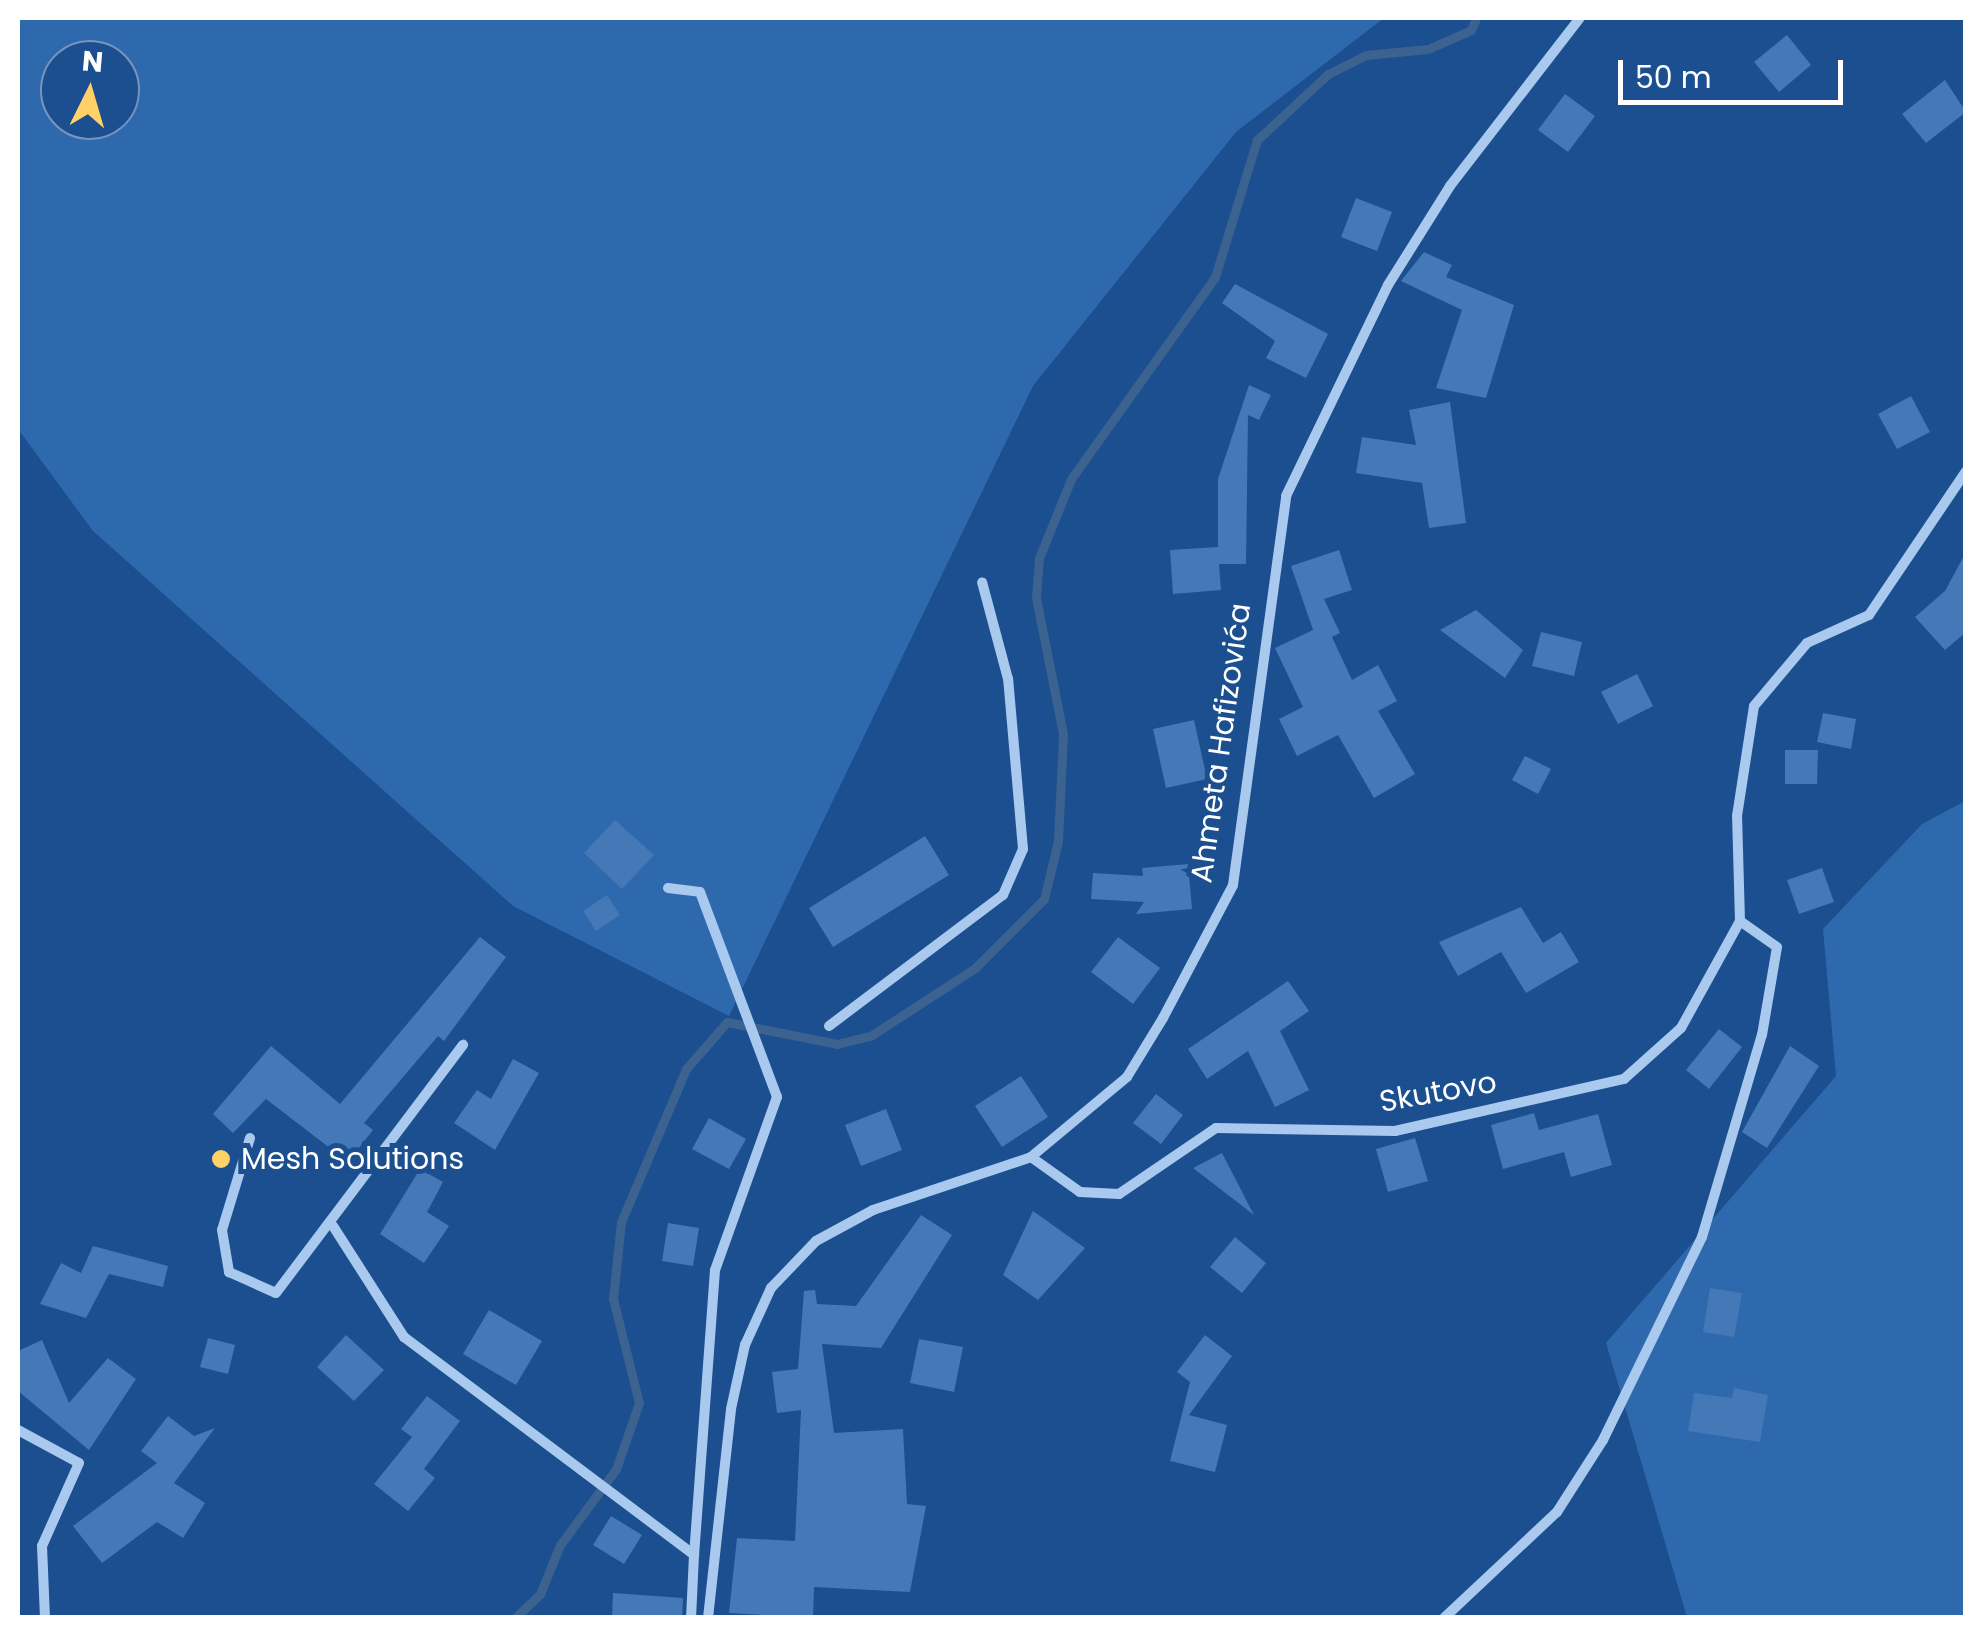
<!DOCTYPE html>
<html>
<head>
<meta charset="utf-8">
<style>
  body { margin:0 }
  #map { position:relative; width:1983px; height:1635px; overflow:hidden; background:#1b4f8f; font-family:Poppins,sans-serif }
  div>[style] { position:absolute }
  .green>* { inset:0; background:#2e69ad }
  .stream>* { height:9px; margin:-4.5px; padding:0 4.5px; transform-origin:4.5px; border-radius:4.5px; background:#3c6290 }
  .building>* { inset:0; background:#4478b7 }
  .minor>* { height:10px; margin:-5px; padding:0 5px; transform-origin:5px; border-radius:5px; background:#a9c9ee }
  .dots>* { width:28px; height:28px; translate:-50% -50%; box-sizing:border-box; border:5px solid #1b4f8f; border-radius:50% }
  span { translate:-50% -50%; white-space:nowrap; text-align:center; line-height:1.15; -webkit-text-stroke:10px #1b4f8f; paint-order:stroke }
  .street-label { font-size:30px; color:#fff }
  .poi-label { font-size:30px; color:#fff }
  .left { translate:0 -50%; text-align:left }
  .frame { position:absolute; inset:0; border:20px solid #fff; pointer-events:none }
  .north { position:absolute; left:40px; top:40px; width:100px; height:100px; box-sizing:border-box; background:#1b4f8f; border:2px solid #7695bc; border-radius:50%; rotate:5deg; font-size:28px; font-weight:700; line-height:40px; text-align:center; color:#fff }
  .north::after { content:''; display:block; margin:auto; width:35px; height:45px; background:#ffd166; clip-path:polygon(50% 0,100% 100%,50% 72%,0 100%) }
  .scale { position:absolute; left:1618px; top:60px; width:225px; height:45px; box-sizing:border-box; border:5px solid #fff; border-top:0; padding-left:12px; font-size:30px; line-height:35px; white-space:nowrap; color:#fff; -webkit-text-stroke:8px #1b4f8f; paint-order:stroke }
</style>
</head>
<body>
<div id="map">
  <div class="green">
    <i style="clip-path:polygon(evenodd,18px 18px,1384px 18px,1236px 132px,1033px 386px,729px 1016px,513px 906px,93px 531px,18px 429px,18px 18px,60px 60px,120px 60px,120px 120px,60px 120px,60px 60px)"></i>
    <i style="clip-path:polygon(1965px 801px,1965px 1617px,1687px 1617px,1606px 1343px,1836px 1076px,1823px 929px,1922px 824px)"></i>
  </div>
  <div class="stream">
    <i style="left:515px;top:1618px;width:35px;rotate:-44deg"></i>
    <i style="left:540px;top:1594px;width:53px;rotate:-67.8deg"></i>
    <i style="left:560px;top:1545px;width:94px;rotate:-53.6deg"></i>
    <i style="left:616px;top:1469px;width:70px;rotate:-70.8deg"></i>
    <i style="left:639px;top:1403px;width:107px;rotate:-104deg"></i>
    <i style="left:613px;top:1299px;width:77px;rotate:-84.1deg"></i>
    <i style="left:621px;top:1222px;width:166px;rotate:-67deg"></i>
    <i style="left:686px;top:1069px;width:62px;rotate:-48.9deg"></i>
    <i style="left:727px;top:1022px;width:112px;rotate:11.3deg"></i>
    <i style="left:837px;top:1044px;width:36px;rotate:-14deg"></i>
    <i style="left:872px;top:1035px;width:123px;rotate:-33deg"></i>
    <i style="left:975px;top:968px;width:98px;rotate:-45deg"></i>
    <i style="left:1044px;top:899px;width:60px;rotate:-76.4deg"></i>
    <i style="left:1058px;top:841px;width:107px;rotate:-87.3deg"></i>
    <i style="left:1063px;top:734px;width:139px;rotate:-101.2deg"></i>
    <i style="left:1036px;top:598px;width:40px;rotate:-85.7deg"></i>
    <i style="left:1039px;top:558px;width:85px;rotate:-67.9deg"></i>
    <i style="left:1071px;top:479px;width:248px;rotate:-54.5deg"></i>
    <i style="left:1215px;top:277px;width:143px;rotate:-73deg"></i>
    <i style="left:1257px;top:140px;width:97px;rotate:-42.9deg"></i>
    <i style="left:1328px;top:74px;width:42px;rotate:-26.6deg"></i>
    <i style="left:1366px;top:55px;width:62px;rotate:-5.5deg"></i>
    <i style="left:1428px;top:49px;width:47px;rotate:-23.8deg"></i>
    <i style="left:1471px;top:30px;width:13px;rotate:-67deg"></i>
  </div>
  <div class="building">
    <i style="clip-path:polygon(1787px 35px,1811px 65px,1779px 92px,1754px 62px)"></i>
    <i style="clip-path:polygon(1945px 80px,1966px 112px,1926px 143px,1902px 114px)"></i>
    <i style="clip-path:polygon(1565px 94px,1595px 116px,1568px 152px,1538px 130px)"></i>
    <i style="clip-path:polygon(1356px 198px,1392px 212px,1377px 251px,1341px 237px)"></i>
    <i style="clip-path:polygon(1424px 252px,1452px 265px,1446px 277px,1514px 305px,1486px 398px,1436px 388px,1462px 310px,1401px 281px)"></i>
    <i style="clip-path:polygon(1235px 284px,1328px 334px,1306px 378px,1266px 358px,1275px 341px,1222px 303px)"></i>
    <i style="clip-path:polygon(1249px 385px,1271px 395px,1259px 420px,1248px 415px,1246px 564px,1219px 564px,1221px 590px,1173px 594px,1170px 550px,1218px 547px,1218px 555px,1218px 479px)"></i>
    <i style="clip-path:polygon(1911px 396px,1930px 432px,1897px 449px,1878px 414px)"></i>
    <i style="clip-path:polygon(1450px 402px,1466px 523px,1429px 528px,1422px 483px,1356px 473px,1362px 437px,1416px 445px,1409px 410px)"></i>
    <i style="clip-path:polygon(1339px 550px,1352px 590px,1324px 599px,1340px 633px,1332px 637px,1352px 680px,1378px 665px,1397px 701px,1378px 711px,1415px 774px,1374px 798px,1338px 735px,1297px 756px,1279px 719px,1303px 707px,1275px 648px,1313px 630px,1291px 566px)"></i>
    <i style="clip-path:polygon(1966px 552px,1966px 632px,1945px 650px,1915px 617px,1945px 591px)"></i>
    <i style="clip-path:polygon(1476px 610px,1523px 650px,1505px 678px,1440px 630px)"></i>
    <i style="clip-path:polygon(1541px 632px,1582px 642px,1574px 676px,1532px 666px)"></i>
    <i style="clip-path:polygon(1637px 674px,1653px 706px,1618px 724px,1601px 692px)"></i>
    <i style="clip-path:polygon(1823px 713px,1856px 719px,1851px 749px,1817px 742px)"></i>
    <i style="clip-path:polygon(1194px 720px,1207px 779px,1166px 788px,1153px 729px)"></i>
    <i style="clip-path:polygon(1785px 750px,1818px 750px,1817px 784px,1785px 784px)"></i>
    <i style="clip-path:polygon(1525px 756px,1551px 769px,1538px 794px,1512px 780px)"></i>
    <i style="clip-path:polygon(615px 820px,654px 855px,622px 889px,584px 853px)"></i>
    <i style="clip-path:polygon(925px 836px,949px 875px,833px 947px,809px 908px)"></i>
    <i style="clip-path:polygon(1188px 864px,1192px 909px,1136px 914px,1144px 902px,1091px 899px,1093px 873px,1143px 876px,1142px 868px)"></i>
    <i style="clip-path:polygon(1822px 868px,1834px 902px,1799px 914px,1787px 880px)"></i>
    <i style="clip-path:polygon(607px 895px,620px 915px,596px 931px,583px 911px)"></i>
    <i style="clip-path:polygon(1521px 907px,1543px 943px,1561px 932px,1579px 962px,1526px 993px,1501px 952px,1458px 976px,1439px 942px)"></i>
    <i style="clip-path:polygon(480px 937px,506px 957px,444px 1041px,438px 1036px,364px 1123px,373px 1130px,348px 1162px,266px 1099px,233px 1133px,213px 1114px,271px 1046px,340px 1104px)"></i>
    <i style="clip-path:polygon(1118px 937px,1160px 968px,1133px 1004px,1091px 972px)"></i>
    <i style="clip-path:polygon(1288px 981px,1309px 1011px,1280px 1031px,1309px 1090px,1275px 1107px,1248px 1051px,1207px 1079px,1188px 1049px)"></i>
    <i style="clip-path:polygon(1719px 1029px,1742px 1047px,1709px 1089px,1686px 1070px)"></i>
    <i style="clip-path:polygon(1790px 1046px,1819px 1066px,1767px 1148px,1742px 1132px)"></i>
    <i style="clip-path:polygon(513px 1059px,539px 1073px,495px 1150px,454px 1123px,477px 1090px,491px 1099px)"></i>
    <i style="clip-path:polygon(1021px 1076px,1048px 1117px,1002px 1147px,975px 1106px)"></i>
    <i style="clip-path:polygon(1156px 1094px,1183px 1115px,1161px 1144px,1133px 1123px)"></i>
    <i style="clip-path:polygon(886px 1109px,902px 1150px,861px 1166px,845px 1125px)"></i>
    <i style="clip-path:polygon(1534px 1113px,1539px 1130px,1598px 1114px,1612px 1165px,1571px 1177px,1564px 1152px,1503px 1169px,1491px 1125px)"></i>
    <i style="clip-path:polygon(709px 1118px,746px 1139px,729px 1169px,692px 1149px)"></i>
    <i style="clip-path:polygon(1415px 1138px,1428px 1181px,1388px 1192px,1376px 1149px)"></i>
    <i style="clip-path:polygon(1222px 1153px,1254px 1215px,1193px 1168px)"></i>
    <i style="clip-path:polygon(420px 1169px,443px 1182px,427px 1212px,449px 1226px,424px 1263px,380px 1234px)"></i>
    <i style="clip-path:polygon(1033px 1211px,1085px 1248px,1038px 1300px,1003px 1275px)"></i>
    <i style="clip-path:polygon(921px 1215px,952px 1235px,881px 1348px,822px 1344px,834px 1433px,903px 1429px,907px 1504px,926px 1506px,910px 1592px,814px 1587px,813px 1618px,729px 1613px,737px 1538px,795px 1541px,801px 1410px,777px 1413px,772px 1372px,798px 1369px,804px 1291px,815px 1290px,817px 1304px,856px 1306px)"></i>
    <i style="clip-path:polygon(668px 1223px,699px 1228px,693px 1266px,662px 1261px)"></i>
    <i style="clip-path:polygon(1235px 1237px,1266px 1263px,1242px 1293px,1210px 1267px)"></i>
    <i style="clip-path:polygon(93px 1246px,168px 1266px,163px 1287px,109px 1274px,86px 1318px,40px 1304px,61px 1263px,81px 1273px)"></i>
    <i style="clip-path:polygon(1710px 1288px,1742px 1293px,1734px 1337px,1703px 1332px)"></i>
    <i style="clip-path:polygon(489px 1310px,542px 1341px,516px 1385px,463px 1354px)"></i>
    <i style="clip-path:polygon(346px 1335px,384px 1370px,354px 1401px,317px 1367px)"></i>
    <i style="clip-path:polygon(1205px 1335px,1232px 1356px,1189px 1415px,1227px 1425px,1215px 1472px,1170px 1461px,1190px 1382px,1177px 1372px)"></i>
    <i style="clip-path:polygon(208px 1338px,235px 1345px,228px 1374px,200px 1367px)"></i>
    <i style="clip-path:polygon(919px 1339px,963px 1347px,954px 1392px,910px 1383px)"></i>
    <i style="clip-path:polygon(42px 1340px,69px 1403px,108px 1358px,136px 1379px,89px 1450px,18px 1391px,18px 1351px)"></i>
    <i style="clip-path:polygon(1734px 1388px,1768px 1395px,1760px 1442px,1688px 1431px,1694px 1393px,1732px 1398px)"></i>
    <i style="clip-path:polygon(427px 1396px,460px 1421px,424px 1469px,435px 1478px,408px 1511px,374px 1484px,412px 1437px,401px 1429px)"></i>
    <i style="clip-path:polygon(168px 1416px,194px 1436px,215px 1428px,174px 1483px,205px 1503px,183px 1538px,157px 1522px,102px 1563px,73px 1526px,157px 1463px,141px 1451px)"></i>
    <i style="clip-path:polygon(611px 1516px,642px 1535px,624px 1564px,593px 1545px)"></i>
    <i style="clip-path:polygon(613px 1593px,683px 1598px,682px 1618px,612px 1618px)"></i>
  </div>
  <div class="minor">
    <i style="left:668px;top:888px;width:32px;rotate:7deg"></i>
    <i style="left:700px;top:892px;width:219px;rotate:69.4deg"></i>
    <i style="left:777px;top:1097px;width:184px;rotate:109.7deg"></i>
    <i style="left:715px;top:1270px;width:286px;rotate:94.2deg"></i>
    <i style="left:829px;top:1026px;width:218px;rotate:-37deg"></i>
    <i style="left:1003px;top:895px;width:50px;rotate:-66.5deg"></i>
    <i style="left:1023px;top:849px;width:171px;rotate:-95deg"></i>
    <i style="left:1008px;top:679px;width:100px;rotate:-105deg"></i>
    <i style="left:250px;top:1138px;width:96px;rotate:106.9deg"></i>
    <i style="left:222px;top:1230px;width:43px;rotate:80.5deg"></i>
    <i style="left:229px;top:1272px;width:51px;rotate:24.1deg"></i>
    <i style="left:276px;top:1293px;width:311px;rotate:-53deg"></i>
    <i style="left:1031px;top:1157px;width:60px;rotate:35.5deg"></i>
    <i style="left:1080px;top:1192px;width:39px;rotate:3deg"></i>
    <i style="left:1119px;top:1194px;width:117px;rotate:-34.2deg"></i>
    <i style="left:1216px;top:1128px;width:179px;rotate:1deg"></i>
    <i style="left:1395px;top:1131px;width:235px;rotate:-12.8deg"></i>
    <i style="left:1624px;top:1079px;width:76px;rotate:-41.8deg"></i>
    <i style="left:1681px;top:1028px;width:122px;rotate:-61.1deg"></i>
    <i style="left:1740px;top:921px;width:105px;rotate:-91.6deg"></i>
    <i style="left:1737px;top:816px;width:111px;rotate:-81.2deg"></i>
    <i style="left:1754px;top:706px;width:82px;rotate:-49.9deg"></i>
    <i style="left:1807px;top:643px;width:68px;rotate:-24.3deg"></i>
    <i style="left:1869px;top:615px;width:174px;rotate:-56deg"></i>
    <i style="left:333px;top:1226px;width:132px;rotate:57.4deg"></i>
    <i style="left:404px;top:1337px;width:363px;rotate:36.9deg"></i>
    <i style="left:694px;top:1555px;width:63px;rotate:92.7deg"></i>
    <i style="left:18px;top:1430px;width:69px;rotate:28.4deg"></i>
    <i style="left:79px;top:1463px;width:91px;rotate:114deg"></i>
    <i style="left:42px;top:1546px;width:72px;rotate:87.6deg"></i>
    <i style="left:708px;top:1618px;width:210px;rotate:-83.7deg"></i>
    <i style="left:731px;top:1409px;width:66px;rotate:-77.7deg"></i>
    <i style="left:745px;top:1345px;width:63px;rotate:-65.5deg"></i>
    <i style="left:771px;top:1288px;width:65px;rotate:-46.2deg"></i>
    <i style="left:816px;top:1241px;width:65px;rotate:-28.5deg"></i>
    <i style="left:873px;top:1210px;width:167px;rotate:-18.5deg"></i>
    <i style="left:1031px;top:1157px;width:125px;rotate:-39.8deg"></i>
    <i style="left:1127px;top:1077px;width:69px;rotate:-58.6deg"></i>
    <i style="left:1163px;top:1018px;width:150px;rotate:-62.2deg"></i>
    <i style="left:1233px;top:885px;width:393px;rotate:-82.2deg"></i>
    <i style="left:1286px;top:496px;width:234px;rotate:-64.2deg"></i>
    <i style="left:1388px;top:285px;width:117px;rotate:-57.9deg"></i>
    <i style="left:1450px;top:186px;width:212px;rotate:-52.3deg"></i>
    <i style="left:1444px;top:1618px;width:155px;rotate:-43.2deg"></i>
    <i style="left:1557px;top:1512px;width:85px;rotate:-57.4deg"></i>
    <i style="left:1603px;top:1440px;width:226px;rotate:-64deg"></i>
    <i style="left:1702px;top:1237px;width:211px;rotate:-73.5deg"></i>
    <i style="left:1762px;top:1035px;width:89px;rotate:-80.3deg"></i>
    <i style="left:1777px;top:947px;width:45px;rotate:-144.9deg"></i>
  </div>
  <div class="dots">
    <i style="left:221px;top:1159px;background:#ffd166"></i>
  </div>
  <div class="street-label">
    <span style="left:1221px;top:743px;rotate:-82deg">Ahmeta Hafizovića</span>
    <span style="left:1438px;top:1092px;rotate:-10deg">Skutovo</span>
  </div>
  <div class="poi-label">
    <span class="left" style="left:241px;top:1159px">Mesh Solutions</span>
  </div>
  <div class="frame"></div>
  <div class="north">N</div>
  <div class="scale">50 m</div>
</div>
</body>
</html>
